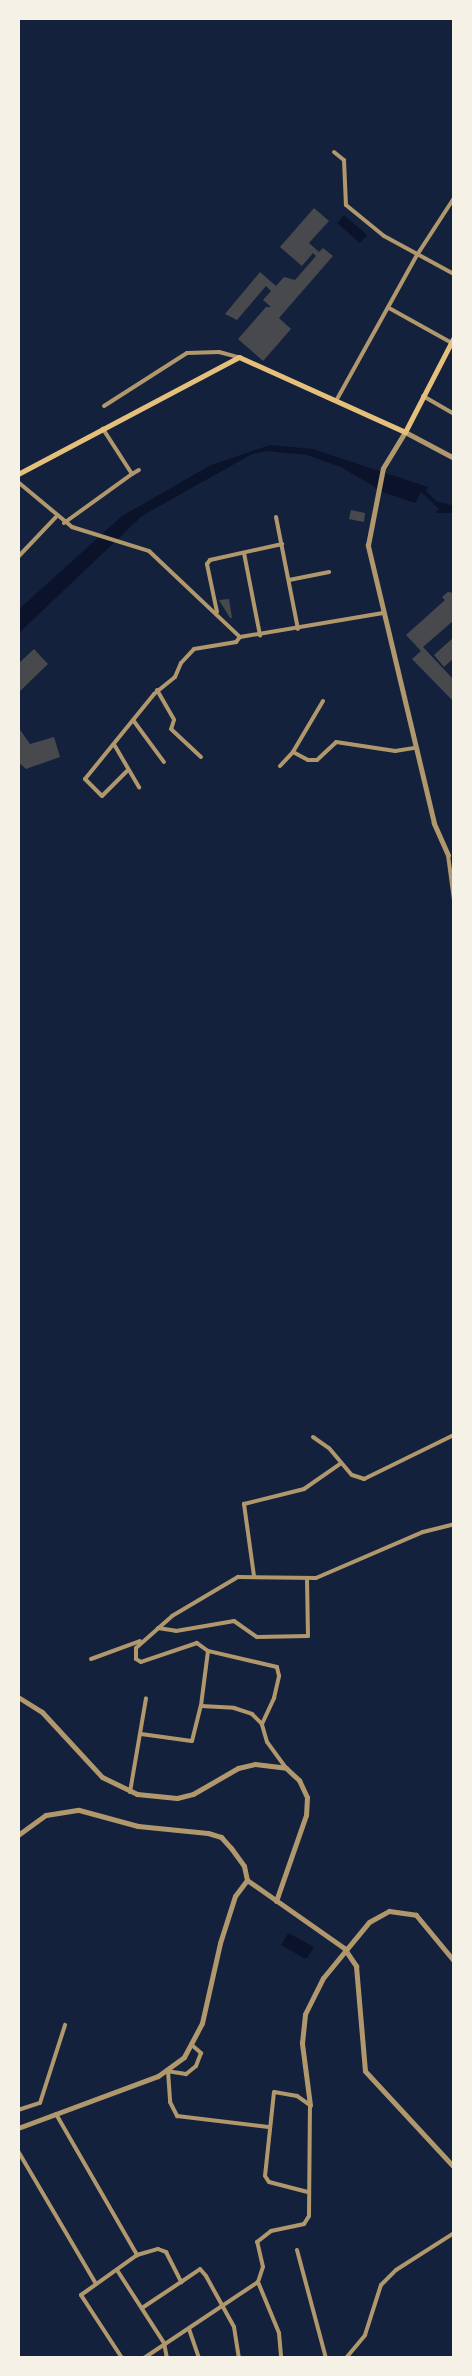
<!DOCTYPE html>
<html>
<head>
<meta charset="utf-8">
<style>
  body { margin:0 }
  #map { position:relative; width:472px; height:2376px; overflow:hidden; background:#14213d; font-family:Raleway,sans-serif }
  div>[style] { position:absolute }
  .water>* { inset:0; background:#0b132b }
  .building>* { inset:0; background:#48494c }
  .minor>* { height:4px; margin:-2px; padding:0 2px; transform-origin:2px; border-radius:2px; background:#b1986c }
  .tertiary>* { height:5px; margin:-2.5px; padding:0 2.5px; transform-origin:2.5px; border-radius:2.5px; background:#b1986c }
  .secondary>* { height:5px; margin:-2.5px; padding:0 2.5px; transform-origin:2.5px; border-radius:2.5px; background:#e5c07b }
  span { translate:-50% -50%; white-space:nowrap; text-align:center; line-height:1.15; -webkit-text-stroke:6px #f6f1e7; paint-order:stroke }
  .frame { position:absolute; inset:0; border:20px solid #f6f1e7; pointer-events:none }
</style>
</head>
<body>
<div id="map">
  <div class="water">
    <i style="clip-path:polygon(344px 215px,367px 235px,360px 243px,337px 223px)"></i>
    <i style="clip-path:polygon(270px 445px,313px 449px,428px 487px,426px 491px,436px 501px,454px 506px,454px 513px,435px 513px,439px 509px,421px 492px,415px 503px,385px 493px,341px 467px,307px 455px,267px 451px,252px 454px,142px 516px,18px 634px,18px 610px,122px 516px,211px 465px)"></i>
    <i style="clip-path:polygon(288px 1933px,314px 1947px,306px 1959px,281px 1945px)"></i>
  </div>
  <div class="building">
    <i style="clip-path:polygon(314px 208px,329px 221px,309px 243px,319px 252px,323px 248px,333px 256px,279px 318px,291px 329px,263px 361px,238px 339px,266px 307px,271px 307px,263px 300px,271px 291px,266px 286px,237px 320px,225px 314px,260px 272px,276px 286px,284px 277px,295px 280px,316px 256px,313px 253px,302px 266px,280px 247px)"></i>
    <i style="clip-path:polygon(351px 510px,365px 513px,364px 522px,349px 519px)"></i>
    <i style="clip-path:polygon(448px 592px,454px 593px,453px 621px,423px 647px,454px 680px,454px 702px,412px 659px,421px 651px,406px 635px,445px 600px,442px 597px)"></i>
    <i style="clip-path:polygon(229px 599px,232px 618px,230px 618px,219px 600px)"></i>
    <i style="clip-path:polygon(454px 637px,454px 658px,444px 667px,434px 655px)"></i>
    <i style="clip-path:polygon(34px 649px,48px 664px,18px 693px,18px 664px)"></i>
    <i style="clip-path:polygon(18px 727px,30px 744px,54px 737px,60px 757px,26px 769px,18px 762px)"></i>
  </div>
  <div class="minor">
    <i style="left:334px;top:152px;width:13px;rotate:39deg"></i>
    <i style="left:344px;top:160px;width:45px;rotate:87.5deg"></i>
    <i style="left:346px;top:205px;width:49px;rotate:39.2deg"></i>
    <i style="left:384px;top:236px;width:80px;rotate:28.5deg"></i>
    <i style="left:389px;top:308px;width:74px;rotate:29deg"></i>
    <i style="left:423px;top:396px;width:36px;rotate:30deg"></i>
    <i style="left:336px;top:401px;width:167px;rotate:-61deg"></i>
    <i style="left:417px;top:255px;width:68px;rotate:-57deg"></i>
    <i style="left:104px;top:406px;width:98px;rotate:-32.6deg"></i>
    <i style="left:187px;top:353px;width:32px;rotate:-2deg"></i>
    <i style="left:219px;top:352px;width:20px;rotate:15deg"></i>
    <i style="left:132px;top:474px;width:8px;rotate:-30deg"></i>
    <i style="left:18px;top:482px;width:70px;rotate:39.8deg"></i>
    <i style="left:72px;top:527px;width:81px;rotate:17.3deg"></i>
    <i style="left:149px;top:551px;width:125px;rotate:43.4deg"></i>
    <i style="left:240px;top:637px;width:145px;rotate:-9.5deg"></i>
    <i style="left:276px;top:517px;width:114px;rotate:78.9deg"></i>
    <i style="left:64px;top:523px;width:84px;rotate:-35.8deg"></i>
    <i style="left:132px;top:474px;width:54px;rotate:-122.8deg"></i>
    <i style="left:244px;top:553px;width:84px;rotate:79deg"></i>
    <i style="left:18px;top:557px;width:55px;rotate:-46.5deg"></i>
    <i style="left:289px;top:580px;width:41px;rotate:-11.3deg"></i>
    <i style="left:217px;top:612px;width:49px;rotate:-101.8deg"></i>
    <i style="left:207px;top:564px;width:5px;rotate:-53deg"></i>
    <i style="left:210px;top:560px;width:74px;rotate:-12.5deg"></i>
    <i style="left:157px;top:690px;width:34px;rotate:60deg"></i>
    <i style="left:174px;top:720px;width:9px;rotate:108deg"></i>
    <i style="left:171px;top:729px;width:41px;rotate:43deg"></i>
    <i style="left:323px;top:701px;width:59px;rotate:120.5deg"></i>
    <i style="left:293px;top:752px;width:17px;rotate:28deg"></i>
    <i style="left:308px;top:760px;width:9px"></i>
    <i style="left:317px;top:760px;width:26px;rotate:-43deg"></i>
    <i style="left:336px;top:742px;width:60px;rotate:8.7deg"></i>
    <i style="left:395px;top:751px;width:20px;rotate:-9deg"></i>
    <i style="left:133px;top:720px;width:52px;rotate:53.6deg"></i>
    <i style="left:115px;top:746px;width:48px;rotate:59.7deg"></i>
    <i style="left:280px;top:766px;width:19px;rotate:-47deg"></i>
    <i style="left:127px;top:771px;width:35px;rotate:135deg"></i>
    <i style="left:102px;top:796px;width:24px;rotate:-135deg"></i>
    <i style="left:85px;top:779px;width:109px;rotate:-50.9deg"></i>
    <i style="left:154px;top:694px;width:27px;rotate:-39deg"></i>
    <i style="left:175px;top:677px;width:15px;rotate:-67deg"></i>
    <i style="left:181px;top:663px;width:19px;rotate:-47deg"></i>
    <i style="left:194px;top:649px;width:43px;rotate:-9.5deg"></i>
    <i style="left:236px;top:642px;width:6px;rotate:-51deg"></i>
    <i style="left:448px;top:855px;width:45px;rotate:82.4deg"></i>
    <i style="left:313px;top:1437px;width:19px;rotate:35deg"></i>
    <i style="left:329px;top:1448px;width:35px;rotate:50deg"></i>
    <i style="left:352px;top:1475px;width:13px;rotate:18deg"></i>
    <i style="left:364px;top:1479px;width:100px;rotate:-26.1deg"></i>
    <i style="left:254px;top:1576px;width:73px;rotate:-97.9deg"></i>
    <i style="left:244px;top:1504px;width:62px;rotate:-14deg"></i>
    <i style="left:304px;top:1489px;width:44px;rotate:-34.8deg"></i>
    <i style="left:158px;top:1628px;width:18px;rotate:9deg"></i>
    <i style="left:176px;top:1631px;width:59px;rotate:-9.8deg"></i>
    <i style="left:234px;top:1621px;width:28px;rotate:35deg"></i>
    <i style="left:257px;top:1637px;width:51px;rotate:-1.1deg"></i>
    <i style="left:308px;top:1636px;width:57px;rotate:-91deg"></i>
    <i style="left:208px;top:1651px;width:55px;rotate:97.3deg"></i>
    <i style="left:201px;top:1706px;width:33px;rotate:3deg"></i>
    <i style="left:234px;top:1708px;width:19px;rotate:18deg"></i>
    <i style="left:252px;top:1714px;width:14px;rotate:45deg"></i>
    <i style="left:91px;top:1659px;width:52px;rotate:-20.2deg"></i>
    <i style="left:141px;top:1734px;width:51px;rotate:7.8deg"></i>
    <i style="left:192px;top:1741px;width:36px;rotate:-76deg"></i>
    <i style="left:286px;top:1768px;width:32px;rotate:-126deg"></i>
    <i style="left:267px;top:1742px;width:19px;rotate:-106deg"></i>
    <i style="left:262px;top:1724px;width:29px;rotate:-65deg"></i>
    <i style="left:274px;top:1698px;width:23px;rotate:-77deg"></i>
    <i style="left:279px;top:1676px;width:9px;rotate:-103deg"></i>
    <i style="left:277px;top:1667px;width:71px;rotate:-166.9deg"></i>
    <i style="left:208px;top:1651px;width:14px;rotate:-144deg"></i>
    <i style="left:197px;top:1643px;width:59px;rotate:161.3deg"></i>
    <i style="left:141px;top:1662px;width:6px;rotate:-149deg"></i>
    <i style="left:136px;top:1659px;width:11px;rotate:-90deg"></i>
    <i style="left:136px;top:1648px;width:48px;rotate:-41.6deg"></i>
    <i style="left:172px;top:1616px;width:77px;rotate:-30.6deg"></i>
    <i style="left:238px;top:1577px;width:78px;rotate:0.7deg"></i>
    <i style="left:316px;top:1578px;width:116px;rotate:-23.3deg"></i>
    <i style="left:423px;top:1532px;width:32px;rotate:-14deg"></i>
    <i style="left:130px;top:1792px;width:95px;rotate:-80.3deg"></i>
    <i style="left:193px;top:2046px;width:11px;rotate:41deg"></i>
    <i style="left:201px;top:2053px;width:14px;rotate:111deg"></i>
    <i style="left:196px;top:2066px;width:13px;rotate:141deg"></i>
    <i style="left:186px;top:2074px;width:18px;rotate:-171deg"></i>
    <i style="left:168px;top:2071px;width:31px;rotate:86deg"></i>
    <i style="left:170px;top:2102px;width:16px;rotate:63deg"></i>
    <i style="left:177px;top:2116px;width:92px;rotate:6.9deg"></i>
    <i style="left:18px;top:2110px;width:23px;rotate:-18deg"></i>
    <i style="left:40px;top:2103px;width:82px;rotate:-72.2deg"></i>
    <i style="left:56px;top:2114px;width:163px;rotate:60.1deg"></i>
    <i style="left:18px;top:2151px;width:154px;rotate:59.6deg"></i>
    <i style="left:297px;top:2250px;width:112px;rotate:75deg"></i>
    <i style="left:117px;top:2270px;width:87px;rotate:57.2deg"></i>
    <i style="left:164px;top:2343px;width:15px;rotate:79deg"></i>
    <i style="left:258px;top:2282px;width:55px;rotate:67.6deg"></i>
    <i style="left:279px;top:2333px;width:25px;rotate:85deg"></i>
    <i style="left:142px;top:2308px;width:47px;rotate:-33.7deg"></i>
    <i style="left:189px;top:2329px;width:31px;rotate:71deg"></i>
    <i style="left:122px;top:2358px;width:75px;rotate:-123.1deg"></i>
    <i style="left:81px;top:2295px;width:69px;rotate:-35.5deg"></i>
    <i style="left:137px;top:2255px;width:22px;rotate:-16deg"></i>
    <i style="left:158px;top:2249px;width:9px;rotate:21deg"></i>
    <i style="left:166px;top:2252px;width:34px;rotate:63deg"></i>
    <i style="left:181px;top:2282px;width:23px;rotate:-34deg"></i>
    <i style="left:200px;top:2269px;width:9px;rotate:49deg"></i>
    <i style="left:206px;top:2276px;width:58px;rotate:61.2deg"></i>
    <i style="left:234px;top:2327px;width:31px;rotate:81deg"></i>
    <i style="left:144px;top:2358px;width:137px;rotate:-33.7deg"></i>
    <i style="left:258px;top:2282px;width:16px;rotate:-72deg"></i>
    <i style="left:263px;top:2267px;width:26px;rotate:-103deg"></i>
    <i style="left:257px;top:2242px;width:18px;rotate:-38deg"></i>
    <i style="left:271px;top:2231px;width:34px;rotate:-12deg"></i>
    <i style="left:304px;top:2224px;width:9px;rotate:-58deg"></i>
    <i style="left:309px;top:2216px;width:111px;rotate:-89.5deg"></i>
    <i style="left:310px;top:2105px;width:16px;rotate:-145deg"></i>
    <i style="left:297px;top:2096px;width:23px;rotate:-170deg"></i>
    <i style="left:274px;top:2092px;width:84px;rotate:96.1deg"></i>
    <i style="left:265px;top:2176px;width:7px;rotate:56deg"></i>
    <i style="left:269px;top:2182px;width:40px;rotate:14.4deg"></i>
    <i style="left:346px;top:2358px;width:30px;rotate:-50deg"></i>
    <i style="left:365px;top:2335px;width:52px;rotate:-72.3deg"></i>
    <i style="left:381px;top:2285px;width:21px;rotate:-45deg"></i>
    <i style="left:396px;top:2270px;width:69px;rotate:-32.5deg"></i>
  </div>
  <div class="tertiary">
    <i style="left:448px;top:855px;width:35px;rotate:-114deg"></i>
    <i style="left:434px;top:823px;width:286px;rotate:-103.4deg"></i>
    <i style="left:368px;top:545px;width:78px;rotate:-79deg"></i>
    <i style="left:383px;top:468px;width:42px;rotate:-58.6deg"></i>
    <i style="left:405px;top:432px;width:55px;rotate:28deg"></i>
    <i style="left:18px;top:1697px;width:28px;rotate:32deg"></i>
    <i style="left:42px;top:1712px;width:88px;rotate:47.3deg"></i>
    <i style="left:102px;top:1777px;width:39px;rotate:26deg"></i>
    <i style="left:137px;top:1794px;width:40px;rotate:5.7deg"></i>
    <i style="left:177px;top:1798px;width:16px;rotate:-14deg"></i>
    <i style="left:193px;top:1794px;width:52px;rotate:-30deg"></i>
    <i style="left:238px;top:1768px;width:17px;rotate:-13deg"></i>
    <i style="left:255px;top:1764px;width:31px;rotate:7deg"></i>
    <i style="left:286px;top:1768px;width:18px;rotate:43deg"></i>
    <i style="left:299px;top:1780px;width:19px;rotate:65deg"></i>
    <i style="left:307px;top:1797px;width:18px;rotate:93deg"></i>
    <i style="left:306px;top:1815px;width:91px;rotate:109.2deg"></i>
    <i style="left:18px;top:1835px;width:34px;rotate:-36deg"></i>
    <i style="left:46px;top:1815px;width:33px;rotate:-9deg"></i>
    <i style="left:79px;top:1810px;width:61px;rotate:15.2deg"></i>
    <i style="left:138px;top:1826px;width:70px;rotate:5.7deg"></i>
    <i style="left:208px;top:1833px;width:14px;rotate:17deg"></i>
    <i style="left:221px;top:1837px;width:15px;rotate:48deg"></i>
    <i style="left:231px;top:1848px;width:22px;rotate:54deg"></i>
    <i style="left:244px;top:1866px;width:14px;rotate:78deg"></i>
    <i style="left:247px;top:1880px;width:118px;rotate:35deg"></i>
    <i style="left:344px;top:1948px;width:22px;rotate:56deg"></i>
    <i style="left:356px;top:1966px;width:105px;rotate:85.1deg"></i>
    <i style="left:365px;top:2071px;width:131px;rotate:47.2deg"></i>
    <i style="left:310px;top:2105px;width:63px;rotate:-97.4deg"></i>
    <i style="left:302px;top:2043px;width:29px;rotate:-84deg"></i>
    <i style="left:305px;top:2014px;width:40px;rotate:-63.4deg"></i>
    <i style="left:323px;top:1978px;width:72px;rotate:-50.6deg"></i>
    <i style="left:369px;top:1922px;width:23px;rotate:-29deg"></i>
    <i style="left:389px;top:1911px;width:27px;rotate:8deg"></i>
    <i style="left:416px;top:1915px;width:60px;rotate:50.4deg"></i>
    <i style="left:18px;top:2128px;width:149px;rotate:-20.4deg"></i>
    <i style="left:158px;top:2076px;width:32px;rotate:-36deg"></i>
    <i style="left:184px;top:2057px;width:38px;rotate:-62deg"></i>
    <i style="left:202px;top:2023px;width:82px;rotate:-77.3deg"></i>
    <i style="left:220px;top:1943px;width:49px;rotate:-72.3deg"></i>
    <i style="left:235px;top:1896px;width:20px;rotate:-53deg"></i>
  </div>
  <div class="secondary">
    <i style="left:18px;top:474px;width:250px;rotate:-27.9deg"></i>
    <i style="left:239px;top:357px;width:182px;rotate:24.3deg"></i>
    <i style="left:405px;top:432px;width:107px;rotate:-62.7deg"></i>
  </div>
  <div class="frame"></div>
</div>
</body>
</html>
